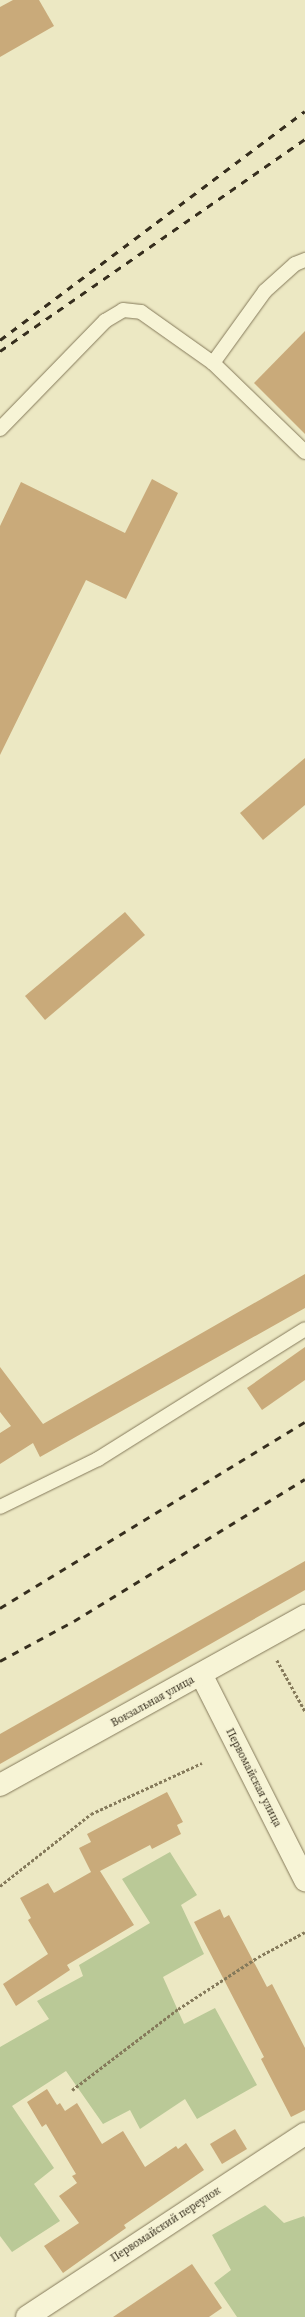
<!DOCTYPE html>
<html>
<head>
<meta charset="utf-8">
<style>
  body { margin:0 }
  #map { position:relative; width:305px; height:2317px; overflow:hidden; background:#ece8c3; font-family:"Source Serif 4",serif }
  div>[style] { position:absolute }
  .green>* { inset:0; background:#bac997 }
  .building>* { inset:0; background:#c9aa7a }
  .path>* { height:2.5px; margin-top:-1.25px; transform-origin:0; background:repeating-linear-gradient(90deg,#857a5b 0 3px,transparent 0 5px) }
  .roads { filter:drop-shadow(0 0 1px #857a5b) drop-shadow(0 0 1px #857a5b) }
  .lane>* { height:14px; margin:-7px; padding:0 7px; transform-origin:7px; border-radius:7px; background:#f7f4d6 }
  .street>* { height:22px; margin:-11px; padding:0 11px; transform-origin:11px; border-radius:11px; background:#f7f4d6 }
  .rail>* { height:3px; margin-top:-1.5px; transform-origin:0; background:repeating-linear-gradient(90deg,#362e1e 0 7px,transparent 0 14px) }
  span { translate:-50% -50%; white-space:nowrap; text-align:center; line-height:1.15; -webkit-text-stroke:3px #f4f1d2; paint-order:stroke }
  .street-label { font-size:11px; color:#362e1e }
</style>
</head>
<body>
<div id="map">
  <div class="green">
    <i style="clip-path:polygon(170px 1852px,197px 1895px,181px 1905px,204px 1954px,163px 1977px,184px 2024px,215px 2008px,257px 2085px,197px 2119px,185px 2099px,140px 2129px,130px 2110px,103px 2124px,66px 2071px,12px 2106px,54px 2168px,34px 2184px,60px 2221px,12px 2252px,0 2236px,0 2047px,49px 2019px,37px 2001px,83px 1976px,79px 1965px,150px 1923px,122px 1879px)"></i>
    <i style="clip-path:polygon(265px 2205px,284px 2223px,304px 2216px,305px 2218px,305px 2317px,237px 2317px,214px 2283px,231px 2270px,212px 2235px)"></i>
  </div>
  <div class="building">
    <i style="clip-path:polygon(13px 0,39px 0,54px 26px,0 57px,0 7px)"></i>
    <i style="clip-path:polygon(305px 331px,305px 434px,254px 383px)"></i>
    <i style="clip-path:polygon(152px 479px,178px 493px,126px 599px,86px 580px,0 755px,0 526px,21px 482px,125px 533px)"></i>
    <i style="clip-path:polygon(305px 758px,305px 805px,263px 840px,240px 813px)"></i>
    <i style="clip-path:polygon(125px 912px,145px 935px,45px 1020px,25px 996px)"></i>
    <i style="clip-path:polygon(305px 1274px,305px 1308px,40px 1457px,33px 1443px,0 1464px,0 1433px,11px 1426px,0 1412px,0 1367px,43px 1424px)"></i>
    <i style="clip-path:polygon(305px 1347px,305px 1380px,262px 1410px,247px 1388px)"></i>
    <i style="clip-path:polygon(305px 1561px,305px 1590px,0 1764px,0 1734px)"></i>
    <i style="clip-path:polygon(167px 1792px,183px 1822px,177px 1825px,181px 1834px,152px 1849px,150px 1845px,100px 1871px,134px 1925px,67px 1965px,70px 1970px,16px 2006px,3px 1984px,48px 1954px,28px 1920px,31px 1918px,20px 1898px,48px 1883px,54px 1893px,91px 1872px,79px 1848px,91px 1842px,87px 1834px)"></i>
    <i style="clip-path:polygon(220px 1909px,224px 1918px,229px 1915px,267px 1987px,272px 1984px,305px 2048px,305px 2110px,291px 2117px,261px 2059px,264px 2057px,194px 1922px)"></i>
    <i style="clip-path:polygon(47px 2089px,57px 2105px,60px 2103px,65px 2111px,77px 2103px,102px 2144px,123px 2131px,145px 2167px,176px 2146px,178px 2149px,186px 2143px,204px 2170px,124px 2225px,126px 2228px,63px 2273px,44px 2246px,79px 2223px,59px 2196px,77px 2183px,72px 2176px,76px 2174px,46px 2124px,42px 2127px,27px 2102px)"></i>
    <i style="clip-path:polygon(235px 2129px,247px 2149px,222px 2164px,210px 2144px)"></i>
    <i style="clip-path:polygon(192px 2264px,222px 2308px,209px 2317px,113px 2317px)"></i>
  </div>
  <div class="path">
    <i style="left:277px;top:1660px;width:58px;rotate:61.2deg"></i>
    <i style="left:0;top:1886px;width:116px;rotate:-38.4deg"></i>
    <i style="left:91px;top:1814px;width:122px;rotate:-24.7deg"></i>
    <i style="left:72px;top:2090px;width:133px;rotate:-37.4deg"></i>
    <i style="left:178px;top:2009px;width:95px;rotate:-33deg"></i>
    <i style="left:258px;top:1957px;width:53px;rotate:-28deg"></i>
  </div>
  <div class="roads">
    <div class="lane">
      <i style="left:0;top:429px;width:151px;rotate:-45.8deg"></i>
      <i style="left:105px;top:321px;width:21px;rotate:-31deg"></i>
      <i style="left:123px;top:310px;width:18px;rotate:6deg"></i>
      <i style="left:141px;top:312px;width:88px;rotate:35.3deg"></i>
      <i style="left:305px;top:452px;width:128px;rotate:-135.9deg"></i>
      <i style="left:213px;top:363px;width:89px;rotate:-54.2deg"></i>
      <i style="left:265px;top:291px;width:40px;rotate:-42deg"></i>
      <i style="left:295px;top:264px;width:11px;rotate:-22deg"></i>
      <i style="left:0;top:1507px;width:109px;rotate:-26.1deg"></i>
      <i style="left:98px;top:1459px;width:244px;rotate:-32.1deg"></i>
    </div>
    <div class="street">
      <i style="left:202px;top:1676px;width:229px;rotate:63.2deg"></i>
      <i style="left:0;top:1785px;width:349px;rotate:-29deg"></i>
      <i style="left:27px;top:2317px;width:333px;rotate:-33.4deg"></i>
    </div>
  </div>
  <div class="rail">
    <i style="left:0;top:340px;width:381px;rotate:-36.9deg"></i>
    <i style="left:0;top:351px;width:371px;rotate:-34.8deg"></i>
    <i style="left:0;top:1608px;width:357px;rotate:-31.4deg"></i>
    <i style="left:0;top:1661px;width:84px;rotate:-28.4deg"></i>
    <i style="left:74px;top:1621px;width:271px;rotate:-31.6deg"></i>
  </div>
  <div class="street-label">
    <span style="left:153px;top:1702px;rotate:-29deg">Вокзальная улица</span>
    <span style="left:253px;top:1778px;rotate:63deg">Первомайская улица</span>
    <span style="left:166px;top:2225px;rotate:-33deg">Первомайский переулок</span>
  </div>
</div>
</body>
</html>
